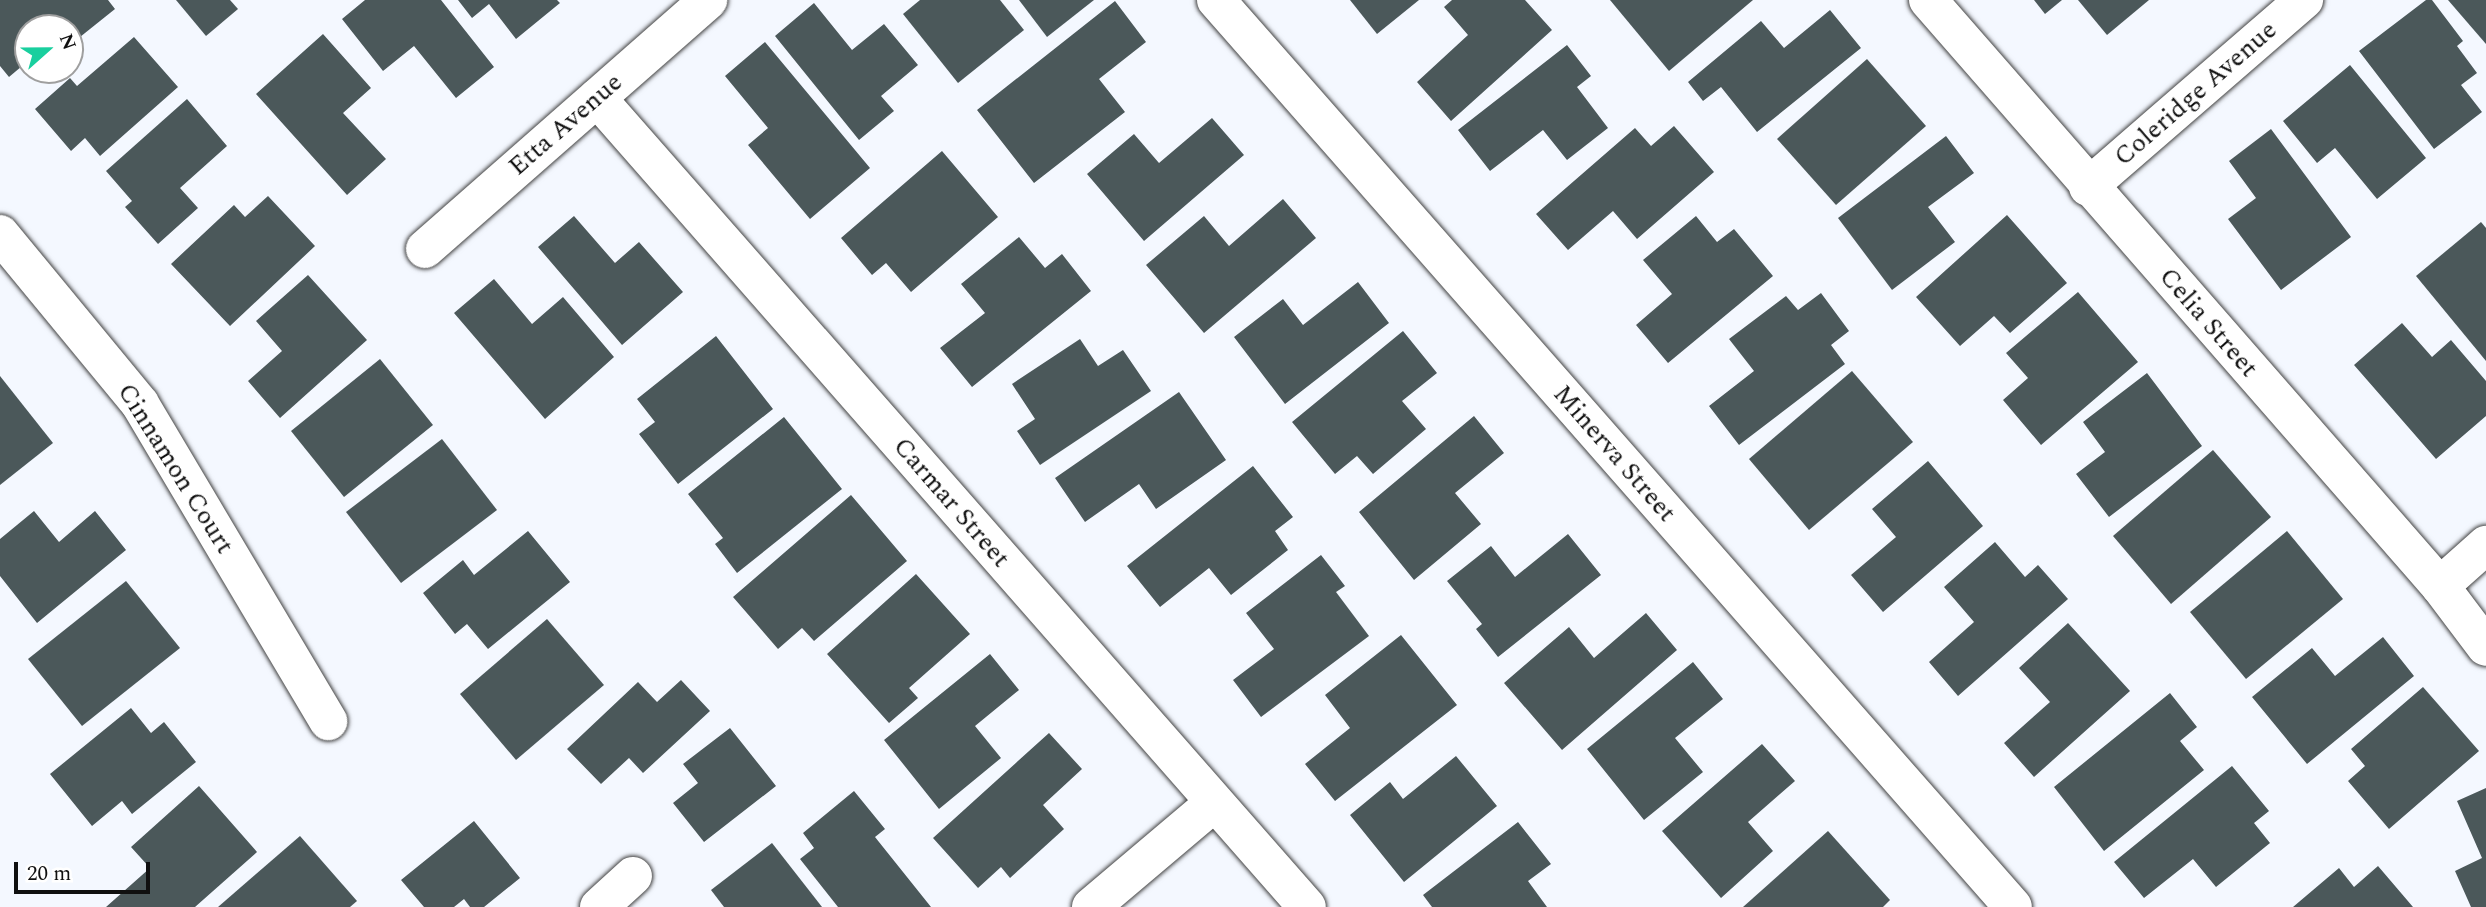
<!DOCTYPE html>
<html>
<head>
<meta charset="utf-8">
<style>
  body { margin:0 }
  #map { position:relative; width:2486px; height:907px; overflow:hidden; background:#f4f8ff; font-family:Spectral,serif }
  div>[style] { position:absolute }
  .building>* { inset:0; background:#4b585a }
  .roads { filter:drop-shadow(0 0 2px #434343) drop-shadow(0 0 2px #434343) }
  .street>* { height:38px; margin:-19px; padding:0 19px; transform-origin:19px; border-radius:19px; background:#fff }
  span { translate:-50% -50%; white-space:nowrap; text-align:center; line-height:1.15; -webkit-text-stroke:7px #fff; paint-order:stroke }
  .street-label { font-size:26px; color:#101010 }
  .north { position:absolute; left:14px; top:14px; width:70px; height:70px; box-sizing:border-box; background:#fff; border:2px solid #9f9f9f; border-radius:50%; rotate:69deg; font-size:19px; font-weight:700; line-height:28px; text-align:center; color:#101010 }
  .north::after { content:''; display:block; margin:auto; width:24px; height:32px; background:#19cf9e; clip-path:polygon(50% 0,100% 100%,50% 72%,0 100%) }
  .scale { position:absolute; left:14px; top:862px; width:136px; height:32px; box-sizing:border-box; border:4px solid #101010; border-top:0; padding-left:9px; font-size:21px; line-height:24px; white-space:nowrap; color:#101010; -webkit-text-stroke:5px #fff; paint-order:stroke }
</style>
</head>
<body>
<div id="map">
  <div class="building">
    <i style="clip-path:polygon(0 0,108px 0,115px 9px,70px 45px,70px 28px,28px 28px,28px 61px,9px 77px,0 66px)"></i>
    <i style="clip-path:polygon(176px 0,230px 0,238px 9px,206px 36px)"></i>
    <i style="clip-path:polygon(365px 0,441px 0,494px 67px,456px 98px,414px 46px,383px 71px,342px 19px)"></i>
    <i style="clip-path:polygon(458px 0,557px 0,560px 3px,516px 39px,489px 4px,472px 18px)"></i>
    <i style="clip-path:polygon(920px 0,1000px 0,1024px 30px,958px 83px,903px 14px)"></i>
    <i style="clip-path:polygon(1019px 0,1094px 0,1047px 37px)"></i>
    <i style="clip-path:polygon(1350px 0,1419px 0,1377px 34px)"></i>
    <i style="clip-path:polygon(1452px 0,1525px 0,1552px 30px,1451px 121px,1417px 82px,1468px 35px,1444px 7px)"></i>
    <i style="clip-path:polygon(1610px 0,1753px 0,1669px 71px)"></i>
    <i style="clip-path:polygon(2034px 0,2062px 0,2045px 14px)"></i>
    <i style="clip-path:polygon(2078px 0,2149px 0,2107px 35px)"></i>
    <i style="clip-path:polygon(2426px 0,2432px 0,2463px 41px,2457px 46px,2477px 73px,2461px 85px,2482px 112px,2434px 149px,2359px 51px)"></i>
    <i style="clip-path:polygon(2448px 0,2486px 0,2486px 44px)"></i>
    <i style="clip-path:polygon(1115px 1px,1146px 42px,1099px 79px,1125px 112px,1034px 183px,977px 110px)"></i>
    <i style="clip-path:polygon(814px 3px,852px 50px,884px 24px,918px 65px,881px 96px,894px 111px,859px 140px,775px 36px)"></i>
    <i style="clip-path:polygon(1830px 10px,1861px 48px,1757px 132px,1721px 87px,1703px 101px,1688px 82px,1761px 21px,1784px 48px)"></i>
    <i style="clip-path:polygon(323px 34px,371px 88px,343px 113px,386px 159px,347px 195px,256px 94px)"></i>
    <i style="clip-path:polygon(134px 37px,178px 87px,100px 156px,85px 138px,71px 151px,35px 109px,70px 78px,77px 86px)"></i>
    <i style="clip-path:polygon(765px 42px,870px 168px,810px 219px,748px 145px,768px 128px,725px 76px)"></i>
    <i style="clip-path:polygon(1567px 45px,1591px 76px,1577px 87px,1608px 128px,1567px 160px,1543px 130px,1490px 171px,1458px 130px)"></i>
    <i style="clip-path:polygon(1867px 59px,1926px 126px,1836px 205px,1777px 139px)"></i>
    <i style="clip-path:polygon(2350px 65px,2426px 158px,2377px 199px,2335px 148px,2317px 163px,2283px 121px)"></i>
    <i style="clip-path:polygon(187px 99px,227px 146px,180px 188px,198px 208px,158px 244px,125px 207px,132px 201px,106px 171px)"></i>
    <i style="clip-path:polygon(1212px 118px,1244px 155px,1144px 241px,1087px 174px,1134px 134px,1159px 163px)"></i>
    <i style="clip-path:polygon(1674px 126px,1714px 172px,1637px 239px,1613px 211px,1568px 250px,1536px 214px,1635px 128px,1651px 146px)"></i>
    <i style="clip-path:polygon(2271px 129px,2351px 237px,2281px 290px,2228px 219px,2256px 198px,2229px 161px)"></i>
    <i style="clip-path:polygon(1946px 136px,1974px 173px,1928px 207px,1955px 242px,1892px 290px,1838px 218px)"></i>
    <i style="clip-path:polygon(942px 151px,998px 217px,911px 292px,886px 263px,872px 275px,841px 238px)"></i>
    <i style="clip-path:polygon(268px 196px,315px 246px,230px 326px,171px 264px,234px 205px,245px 217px)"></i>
    <i style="clip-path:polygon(1283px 199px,1316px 238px,1204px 333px,1146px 265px,1204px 216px,1229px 246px)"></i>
    <i style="clip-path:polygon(2007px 215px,2067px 283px,2010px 333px,1994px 316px,1960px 346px,1916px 297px)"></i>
    <i style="clip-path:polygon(574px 216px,615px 263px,639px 242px,683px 292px,622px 345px,538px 247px)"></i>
    <i style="clip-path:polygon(1696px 216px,1717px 242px,1734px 229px,1773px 276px,1668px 363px,1636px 325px,1672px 294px,1643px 260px)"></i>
    <i style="clip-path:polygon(2481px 222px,2486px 228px,2486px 361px,2416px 276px)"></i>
    <i style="clip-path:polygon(1019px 237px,1045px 268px,1062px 254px,1091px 291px,972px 387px,940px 348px,985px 313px,961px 284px)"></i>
    <i style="clip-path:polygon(308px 275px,367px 340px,280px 418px,248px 381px,282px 351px,256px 321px)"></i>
    <i style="clip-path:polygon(494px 279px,532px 324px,563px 297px,614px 357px,545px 419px,454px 313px)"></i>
    <i style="clip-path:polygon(1358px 282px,1389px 323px,1285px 404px,1234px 337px,1283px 299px,1303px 325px)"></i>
    <i style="clip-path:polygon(2078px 292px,2138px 362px,2041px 445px,2003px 400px,2028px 378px,2006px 353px)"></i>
    <i style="clip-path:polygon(1821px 293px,1849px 331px,1831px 345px,1845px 364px,1739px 445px,1709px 406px,1754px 371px,1729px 339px,1786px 296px,1798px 310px)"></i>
    <i style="clip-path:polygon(2402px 323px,2432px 357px,2451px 340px,2486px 381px,2486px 416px,2436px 459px,2354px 365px)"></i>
    <i style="clip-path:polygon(1403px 331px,1437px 373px,1402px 401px,1426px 429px,1373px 474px,1357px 456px,1335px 474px,1292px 422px)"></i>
    <i style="clip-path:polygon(716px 336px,773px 409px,678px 484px,639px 434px,655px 422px,637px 399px)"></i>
    <i style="clip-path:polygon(1080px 339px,1098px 366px,1123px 350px,1151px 391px,1040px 465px,1017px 431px,1035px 419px,1012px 384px)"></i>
    <i style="clip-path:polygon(380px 359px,433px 425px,344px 497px,291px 431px)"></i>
    <i style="clip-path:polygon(1852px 371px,1913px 442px,1809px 530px,1749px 459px)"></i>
    <i style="clip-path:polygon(2147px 373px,2202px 446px,2109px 517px,2076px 474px,2105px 452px,2083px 422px)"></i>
    <i style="clip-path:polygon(0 376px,53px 443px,0 485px)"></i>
    <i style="clip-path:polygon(1179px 392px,1226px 460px,1156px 509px,1139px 484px,1085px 522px,1055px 478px)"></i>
    <i style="clip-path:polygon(1474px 416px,1504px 453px,1455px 493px,1481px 524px,1414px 580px,1359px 512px)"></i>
    <i style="clip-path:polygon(784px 417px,842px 489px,737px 573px,715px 544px,723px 538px,688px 494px)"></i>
    <i style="clip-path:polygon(442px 439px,497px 510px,401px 583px,346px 512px)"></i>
    <i style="clip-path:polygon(2213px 450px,2271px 517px,2171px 604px,2113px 536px)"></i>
    <i style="clip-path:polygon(1928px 461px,1983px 526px,1883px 612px,1851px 575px,1896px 537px,1872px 509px)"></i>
    <i style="clip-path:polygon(1253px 466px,1293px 517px,1275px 531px,1288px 550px,1231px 595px,1209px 568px,1160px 607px,1127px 566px)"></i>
    <i style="clip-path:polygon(851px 495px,907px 561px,814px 641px,802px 628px,778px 649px,733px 597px)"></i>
    <i style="clip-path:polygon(34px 511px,59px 542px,95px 511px,126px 550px,37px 623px,0 576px,0 539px)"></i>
    <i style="clip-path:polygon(528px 531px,570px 582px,488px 649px,467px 624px,455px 634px,423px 593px,463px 560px,474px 575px)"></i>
    <i style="clip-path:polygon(2287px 531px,2343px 599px,2246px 679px,2190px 612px)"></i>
    <i style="clip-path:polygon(1568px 534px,1601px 575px,1498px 657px,1476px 629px,1482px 624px,1447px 581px,1491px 546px,1515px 577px)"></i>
    <i style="clip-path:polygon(1995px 542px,2025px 577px,2038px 565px,2068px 599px,1958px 696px,1929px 662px,1974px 622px,1944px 587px)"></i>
    <i style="clip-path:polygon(1321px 555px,1345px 586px,1336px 592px,1369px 636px,1261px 717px,1233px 680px,1274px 649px,1246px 613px)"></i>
    <i style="clip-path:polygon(916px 574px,970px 634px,909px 688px,918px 698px,889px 723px,827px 654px)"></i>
    <i style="clip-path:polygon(126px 581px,180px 648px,82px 726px,28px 659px)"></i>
    <i style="clip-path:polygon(1646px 613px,1677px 650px,1562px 750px,1504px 683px,1569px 627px,1594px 658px)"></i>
    <i style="clip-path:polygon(547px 619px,604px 685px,516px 760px,460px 694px)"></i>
    <i style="clip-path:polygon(2068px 623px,2130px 691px,2034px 777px,2004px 743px,2050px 702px,2019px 668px)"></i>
    <i style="clip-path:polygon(1401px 635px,1457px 705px,1335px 801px,1305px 764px,1350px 728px,1325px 695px)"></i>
    <i style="clip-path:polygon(2383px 637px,2414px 676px,2307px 764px,2252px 697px,2312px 648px,2335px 676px)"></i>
    <i style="clip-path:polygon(990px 654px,1019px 690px,975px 726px,1001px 758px,939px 809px,884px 740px)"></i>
    <i style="clip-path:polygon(1693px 662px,1723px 699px,1675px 738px,1703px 772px,1644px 820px,1587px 749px)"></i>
    <i style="clip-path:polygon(681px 680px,710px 711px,643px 773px,629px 758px,601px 784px,567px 749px,638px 682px,657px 702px)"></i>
    <i style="clip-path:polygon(2423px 687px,2479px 751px,2389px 829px,2348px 781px,2365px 766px,2351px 749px)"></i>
    <i style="clip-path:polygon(2170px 693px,2197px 727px,2180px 741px,2204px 770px,2104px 851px,2054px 787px)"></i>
    <i style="clip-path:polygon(131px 708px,151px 733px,164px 722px,196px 762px,132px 814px,122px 801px,92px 826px,50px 774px)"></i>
    <i style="clip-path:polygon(730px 728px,776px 786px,704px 842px,673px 803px,698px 783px,683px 764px)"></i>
    <i style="clip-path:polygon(1049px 733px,1082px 769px,1043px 805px,1064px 829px,1010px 878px,1001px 867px,978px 888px,933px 838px)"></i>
    <i style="clip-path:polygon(1762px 744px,1795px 781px,1748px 822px,1773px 851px,1721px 898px,1662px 831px)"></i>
    <i style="clip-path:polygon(1456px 756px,1497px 806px,1404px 882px,1350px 815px,1390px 782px,1403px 799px)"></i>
    <i style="clip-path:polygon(2232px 766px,2269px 811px,2254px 823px,2270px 843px,2216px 887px,2193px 859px,2144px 898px,2114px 862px)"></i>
    <i style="clip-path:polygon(199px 786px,257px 852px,195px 907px,106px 907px,150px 868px,131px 847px)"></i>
    <i style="clip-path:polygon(2486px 788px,2486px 907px,2471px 907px,2455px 871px,2482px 858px,2457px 801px)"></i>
    <i style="clip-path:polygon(854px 791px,885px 829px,875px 837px,931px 907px,838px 907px,800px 859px,814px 848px,803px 833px)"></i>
    <i style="clip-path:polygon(474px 821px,520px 878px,484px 907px,470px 907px,464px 899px,454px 907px,424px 907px,401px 880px)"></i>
    <i style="clip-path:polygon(1518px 822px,1551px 864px,1528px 881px,1547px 907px,1432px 907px,1423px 895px)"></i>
    <i style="clip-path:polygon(1828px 831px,1890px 900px,1883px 907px,1743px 907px)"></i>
    <i style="clip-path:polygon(300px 836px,357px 901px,350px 907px,218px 907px)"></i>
    <i style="clip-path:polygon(772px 843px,822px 907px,724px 907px,711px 890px)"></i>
    <i style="clip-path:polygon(2378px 866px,2413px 907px,2293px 907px,2339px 868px,2354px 887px)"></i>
  </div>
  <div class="roads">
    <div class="street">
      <i style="left:1216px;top:0;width:1207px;rotate:48.69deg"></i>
      <i style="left:1928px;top:0;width:778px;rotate:48.86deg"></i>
      <i style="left:2440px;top:586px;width:76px;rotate:53deg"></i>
      <i style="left:597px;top:98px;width:1076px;rotate:48.73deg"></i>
      <i style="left:2088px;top:187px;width:286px;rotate:-40.9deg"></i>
      <i style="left:0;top:234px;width:220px;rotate:50.5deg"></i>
      <i style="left:140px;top:404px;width:369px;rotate:59.3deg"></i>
      <i style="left:425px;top:249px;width:377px;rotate:-41.3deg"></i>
      <i style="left:2440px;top:586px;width:62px;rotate:-41.7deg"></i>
      <i style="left:599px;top:907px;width:46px;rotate:-42.4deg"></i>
      <i style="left:1091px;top:907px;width:161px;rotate:-40.2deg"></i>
    </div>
  </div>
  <div class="street-label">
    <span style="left:2196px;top:94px;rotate:-41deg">Coleridge Avenue</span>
    <span style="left:566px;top:125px;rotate:-41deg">Etta Avenue</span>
    <span style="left:2208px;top:323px;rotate:49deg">Celia Street</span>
    <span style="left:1614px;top:454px;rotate:49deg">Minerva Street</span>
    <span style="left:175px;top:469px;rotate:58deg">Cinnamon Court</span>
    <span style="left:951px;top:503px;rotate:49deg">Carmar Street</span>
  </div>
  <div class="north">N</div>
  <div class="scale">20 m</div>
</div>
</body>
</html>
